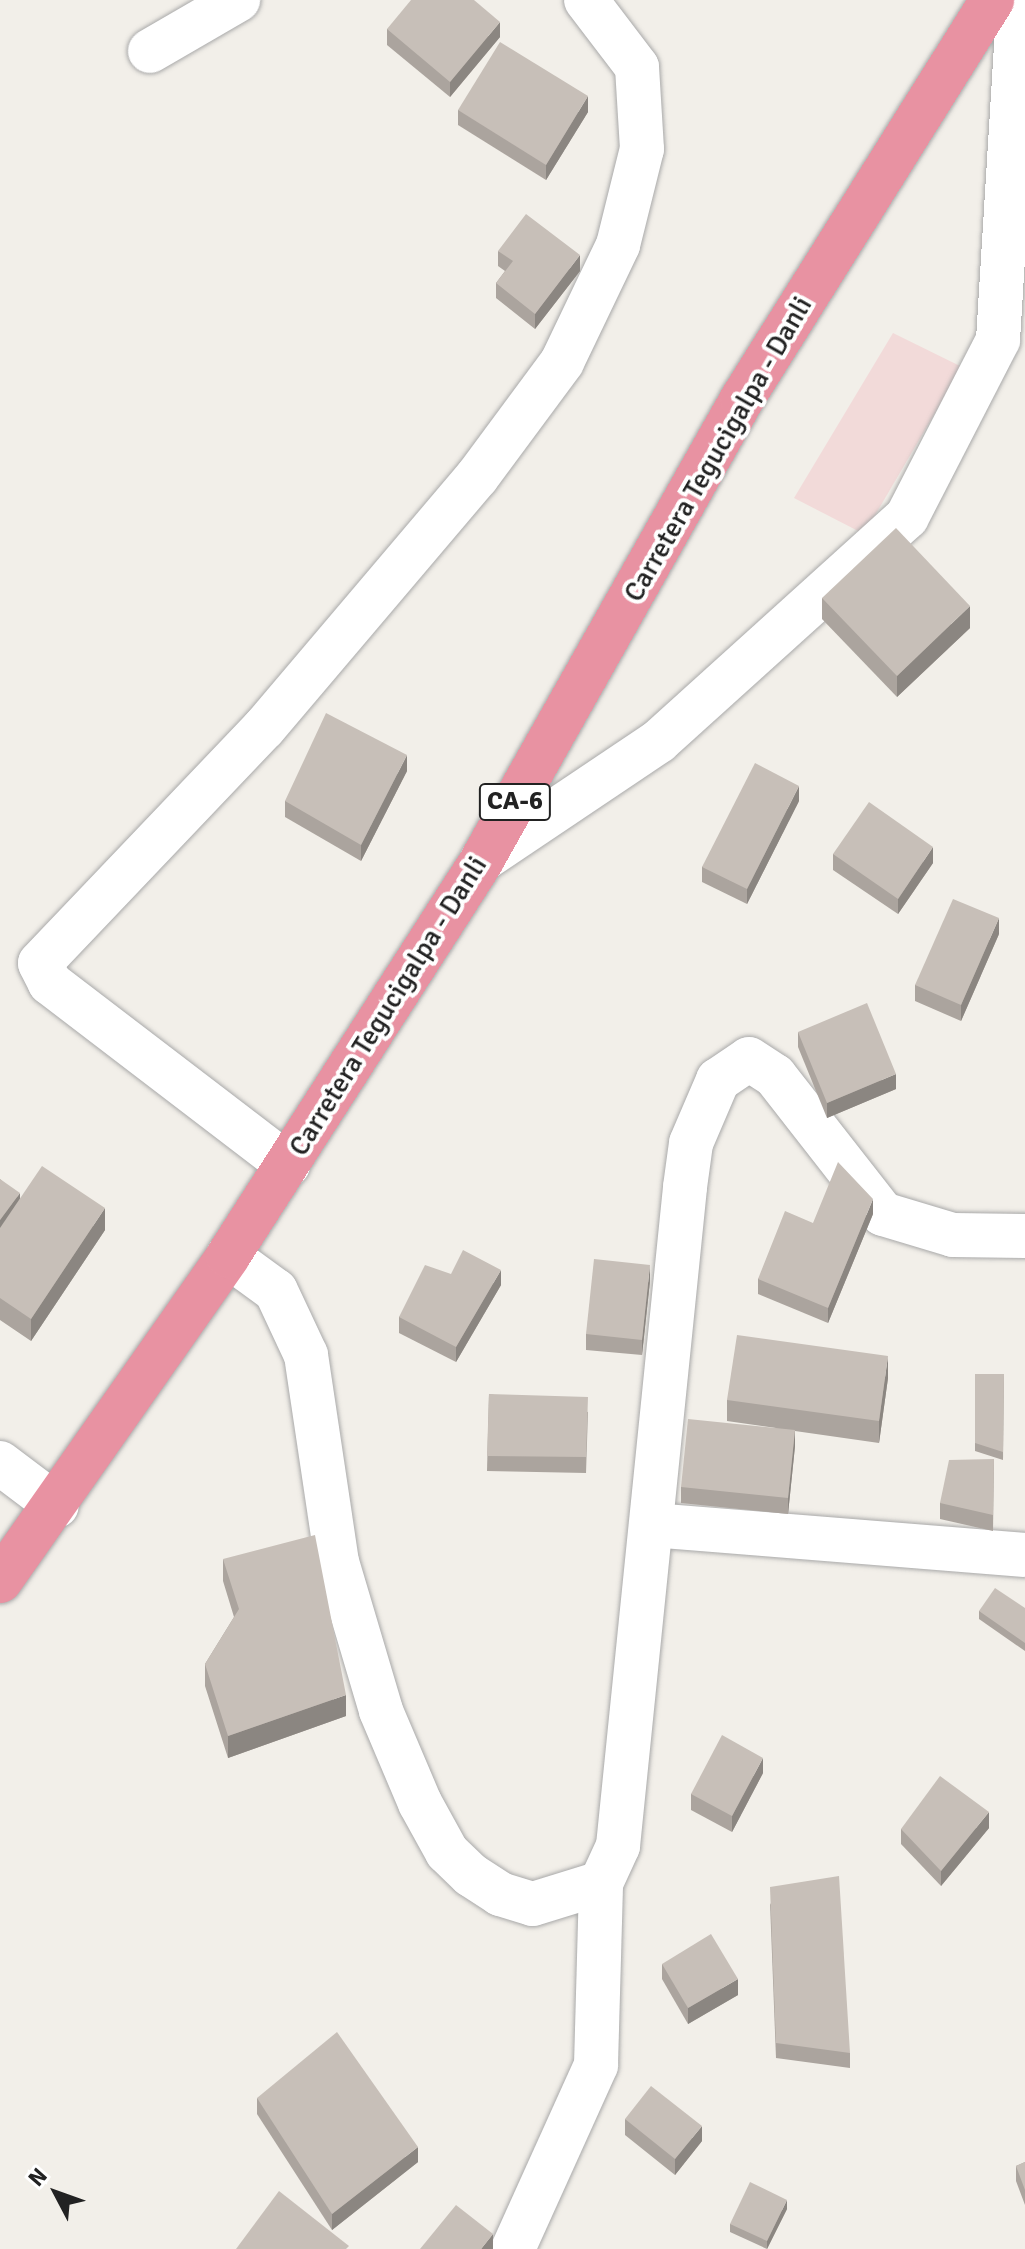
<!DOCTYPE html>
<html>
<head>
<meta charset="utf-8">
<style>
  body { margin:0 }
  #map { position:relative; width:1025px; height:2249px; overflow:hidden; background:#f2efe9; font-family:Signika,sans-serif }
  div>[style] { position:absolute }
  .commercial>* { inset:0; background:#f2dad9 }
  .roads { filter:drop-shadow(0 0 2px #a9a9a9) drop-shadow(0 0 2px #a9a9a9) }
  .minor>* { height:44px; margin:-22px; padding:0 22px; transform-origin:22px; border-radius:22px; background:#fff }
  .highway>* { height:44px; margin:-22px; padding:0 22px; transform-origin:22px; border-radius:22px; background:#e892a2 }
  .wall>* { inset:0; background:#aba49e }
  .shaded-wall>* { inset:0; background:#8b8681 }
  .building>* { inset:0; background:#c7bfb8 }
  span { translate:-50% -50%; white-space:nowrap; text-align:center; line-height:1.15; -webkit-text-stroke:8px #fff; paint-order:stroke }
  .shield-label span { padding:2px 6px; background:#fff; border:2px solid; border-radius:6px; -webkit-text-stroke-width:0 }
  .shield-label { font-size:26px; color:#222; font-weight:700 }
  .street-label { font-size:28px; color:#222 }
  .north { position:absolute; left:16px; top:2153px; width:80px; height:80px; -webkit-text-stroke:6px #fff; paint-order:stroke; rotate:311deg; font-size:22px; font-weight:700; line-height:32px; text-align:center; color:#222 }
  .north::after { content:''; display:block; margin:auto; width:28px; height:36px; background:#222; clip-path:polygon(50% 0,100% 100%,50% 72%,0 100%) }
</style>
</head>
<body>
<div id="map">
  <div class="commercial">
    <i style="clip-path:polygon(893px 333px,962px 367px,864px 534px,794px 498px)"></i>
  </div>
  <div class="roads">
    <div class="minor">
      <i style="left:150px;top:51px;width:102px;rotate:-30.1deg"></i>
      <i style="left:482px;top:860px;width:213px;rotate:-33.9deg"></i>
      <i style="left:659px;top:741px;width:334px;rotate:-42.1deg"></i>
      <i style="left:907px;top:517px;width:199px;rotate:-62.8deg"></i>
      <i style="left:998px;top:340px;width:341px;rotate:-86.5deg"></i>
      <i style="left:288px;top:1165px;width:300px;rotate:-142.6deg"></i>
      <i style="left:50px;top:983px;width:22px;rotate:-117deg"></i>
      <i style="left:40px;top:963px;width:325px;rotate:-46.4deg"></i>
      <i style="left:264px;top:728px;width:329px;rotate:-49.7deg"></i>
      <i style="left:477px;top:477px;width:143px;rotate:-53.5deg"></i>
      <i style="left:562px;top:362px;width:130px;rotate:-64.4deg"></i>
      <i style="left:618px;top:245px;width:99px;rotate:-76deg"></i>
      <i style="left:642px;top:149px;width:82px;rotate:-93.5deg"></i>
      <i style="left:637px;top:67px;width:84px;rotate:-127.3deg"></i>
      <i style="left:228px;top:1256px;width:59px;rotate:36.1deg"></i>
      <i style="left:276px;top:1291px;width:71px;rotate:64.9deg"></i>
      <i style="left:306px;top:1355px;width:209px;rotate:81.5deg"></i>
      <i style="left:337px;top:1562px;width:155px;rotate:73.5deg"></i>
      <i style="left:381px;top:1711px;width:100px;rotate:67deg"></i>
      <i style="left:420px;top:1803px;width:56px;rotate:61.1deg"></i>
      <i style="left:447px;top:1852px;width:33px;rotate:44deg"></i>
      <i style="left:471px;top:1875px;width:35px;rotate:33deg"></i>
      <i style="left:500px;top:1894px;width:34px;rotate:17deg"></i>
      <i style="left:533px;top:1904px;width:71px;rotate:-17.2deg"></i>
      <i style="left:601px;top:1883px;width:41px;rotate:-65.3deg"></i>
      <i style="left:618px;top:1846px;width:662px;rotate:-84.19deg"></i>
      <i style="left:685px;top:1187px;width:44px;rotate:-82.2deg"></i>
      <i style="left:691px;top:1143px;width:69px;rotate:-66.8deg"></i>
      <i style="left:718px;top:1080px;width:37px;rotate:-34deg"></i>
      <i style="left:749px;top:1059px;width:31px;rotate:33deg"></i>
      <i style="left:775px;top:1076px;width:175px;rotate:52deg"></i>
      <i style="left:883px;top:1214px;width:73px;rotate:16.7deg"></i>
      <i style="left:953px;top:1235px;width:72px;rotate:0.8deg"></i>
      <i style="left:0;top:1463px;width:71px;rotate:37deg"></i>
      <i style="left:652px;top:1525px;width:374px;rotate:4.6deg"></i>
      <i style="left:513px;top:2249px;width:202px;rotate:-65.7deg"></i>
      <i style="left:596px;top:2065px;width:182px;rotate:-88.4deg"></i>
    </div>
    <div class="highway">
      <i style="left:0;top:1581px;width:397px;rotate:-54.9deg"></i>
      <i style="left:228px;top:1256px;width:470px;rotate:-57.3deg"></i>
      <i style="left:482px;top:860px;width:529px;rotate:-60.58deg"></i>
      <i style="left:742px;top:399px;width:471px;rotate:-57.9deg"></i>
    </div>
  </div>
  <div class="wall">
    <i style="clip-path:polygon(387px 29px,500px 37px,450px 97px,387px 45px)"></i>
    <i style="clip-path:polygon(458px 110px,588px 112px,546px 180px,458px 125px)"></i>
    <i style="clip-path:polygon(498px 251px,580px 271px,535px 329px,496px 298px,496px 283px,505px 271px,498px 266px)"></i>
    <i style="clip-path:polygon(822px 598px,970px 628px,897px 697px,822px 619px)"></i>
    <i style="clip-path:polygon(407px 771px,361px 861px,285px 817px,285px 801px)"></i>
    <i style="clip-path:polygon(799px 801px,747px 904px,702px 882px,702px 867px)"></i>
    <i style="clip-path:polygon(833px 854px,933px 863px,898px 914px,833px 870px)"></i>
    <i style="clip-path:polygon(999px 934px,961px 1021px,915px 1001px,915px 985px)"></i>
    <i style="clip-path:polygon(798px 1032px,896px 1089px,827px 1118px,798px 1047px)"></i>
    <i style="clip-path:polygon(0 1179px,20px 1199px,105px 1230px,31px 1341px,0 1320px)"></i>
    <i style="clip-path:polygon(873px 1214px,828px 1323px,758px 1294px,758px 1279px,813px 1223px)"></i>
    <i style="clip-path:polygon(451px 1274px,501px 1285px,456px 1362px,399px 1333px,399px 1317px)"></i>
    <i style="clip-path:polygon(650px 1281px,642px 1355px,586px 1350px,586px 1334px)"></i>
    <i style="clip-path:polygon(975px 1374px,1004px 1374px,1003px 1460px,975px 1451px)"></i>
    <i style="clip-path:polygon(888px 1378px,879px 1443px,795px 1431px,795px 1446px,788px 1514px,681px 1503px,681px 1487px,776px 1428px,727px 1421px,727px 1400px)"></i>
    <i style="clip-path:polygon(489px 1394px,588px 1412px,586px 1473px,487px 1471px)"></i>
    <i style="clip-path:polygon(994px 1459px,993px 1531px,940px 1519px,940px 1503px)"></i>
    <i style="clip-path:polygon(223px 1559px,346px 1716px,228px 1758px,205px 1686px,205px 1664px,234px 1617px,223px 1581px)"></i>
    <i style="clip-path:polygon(1025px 1608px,1025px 1651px,979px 1619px,979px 1611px)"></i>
    <i style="clip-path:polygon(763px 1773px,732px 1832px,691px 1810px,691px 1794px)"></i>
    <i style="clip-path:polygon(989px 1828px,941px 1886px,901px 1844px,901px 1829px)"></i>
    <i style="clip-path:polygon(770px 1903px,850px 2053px,850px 2068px,776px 2058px)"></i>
    <i style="clip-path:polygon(662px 1964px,738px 1995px,688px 2024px,662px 1979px)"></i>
    <i style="clip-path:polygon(257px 2098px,418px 2162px,332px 2230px,257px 2114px)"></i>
    <i style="clip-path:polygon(625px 2119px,702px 2141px,675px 2175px,625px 2135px)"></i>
    <i style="clip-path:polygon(1025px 2162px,1025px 2205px,1016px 2181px,1016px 2166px)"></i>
    <i style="clip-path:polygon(787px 2209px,767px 2249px,730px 2232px,730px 2224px)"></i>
  </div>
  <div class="shaded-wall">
    <i style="clip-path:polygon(500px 22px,500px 37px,450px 97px,450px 82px)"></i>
    <i style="clip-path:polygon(588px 96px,588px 112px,546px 180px,546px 165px)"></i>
    <i style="clip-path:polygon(580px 255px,580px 271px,535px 329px,535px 314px)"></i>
    <i style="clip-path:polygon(970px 606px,970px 628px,897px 697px,897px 676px)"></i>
    <i style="clip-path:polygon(407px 755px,407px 771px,361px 861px,361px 845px)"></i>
    <i style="clip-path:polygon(799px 786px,799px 801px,747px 904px,747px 889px)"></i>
    <i style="clip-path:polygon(933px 847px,933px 863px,898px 914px,898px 899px)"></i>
    <i style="clip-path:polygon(999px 918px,999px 934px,961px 1021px,961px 1005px)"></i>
    <i style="clip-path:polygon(896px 1074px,896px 1089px,827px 1118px,827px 1103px)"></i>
    <i style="clip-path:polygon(20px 1193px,20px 1208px,0 1236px,0 1220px)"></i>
    <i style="clip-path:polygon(873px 1199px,873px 1214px,828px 1323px,828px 1308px)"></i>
    <i style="clip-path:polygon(105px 1208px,105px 1230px,31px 1341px,31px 1319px)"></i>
    <i style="clip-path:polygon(650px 1265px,650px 1281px,642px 1355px,642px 1340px)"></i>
    <i style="clip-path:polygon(501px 1270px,501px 1285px,456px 1362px,456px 1347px)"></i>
    <i style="clip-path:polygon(888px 1356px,888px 1378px,879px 1443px,879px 1421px)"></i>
    <i style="clip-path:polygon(795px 1430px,795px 1446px,788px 1514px,788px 1498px)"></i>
    <i style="clip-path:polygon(346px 1695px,346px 1716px,228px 1758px,228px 1736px)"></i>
    <i style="clip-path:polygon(763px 1758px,763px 1773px,732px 1832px,732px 1816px)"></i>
    <i style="clip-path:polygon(989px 1812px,989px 1828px,941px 1886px,941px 1871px)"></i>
    <i style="clip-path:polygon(738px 1979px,738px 1995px,688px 2024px,688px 2008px)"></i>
    <i style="clip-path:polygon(702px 2126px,702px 2141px,675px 2175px,675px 2159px)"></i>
    <i style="clip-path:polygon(418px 2147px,418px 2162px,332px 2230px,332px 2214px)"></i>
    <i style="clip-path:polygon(787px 2200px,787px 2209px,767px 2249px,767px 2241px)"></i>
    <i style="clip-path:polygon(493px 2234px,493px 2249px,481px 2249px)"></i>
  </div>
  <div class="building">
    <i style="clip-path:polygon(411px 0,474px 0,500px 22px,450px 82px,387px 29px)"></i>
    <i style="clip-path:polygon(500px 42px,588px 96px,546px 165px,458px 110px)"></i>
    <i style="clip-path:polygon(526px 214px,580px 255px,535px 314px,496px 283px,513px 261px,498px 251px)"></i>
    <i style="clip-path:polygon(896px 528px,970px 606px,897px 676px,822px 598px)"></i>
    <i style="clip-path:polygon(326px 713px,407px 755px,361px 845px,285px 801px)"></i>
    <i style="clip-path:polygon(755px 763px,799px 786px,747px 889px,702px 867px)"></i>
    <i style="clip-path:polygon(869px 802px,933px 847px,898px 899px,833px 854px)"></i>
    <i style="clip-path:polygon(953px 899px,999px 918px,961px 1005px,915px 985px)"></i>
    <i style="clip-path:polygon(867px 1003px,896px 1074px,827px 1103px,798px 1032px)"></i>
    <i style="clip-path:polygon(838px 1162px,873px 1199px,828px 1308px,758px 1279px,785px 1211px,813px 1223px)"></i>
    <i style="clip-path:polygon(42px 1166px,105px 1208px,31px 1319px,0 1298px,0 1228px)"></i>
    <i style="clip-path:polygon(0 1179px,20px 1193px,0 1220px)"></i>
    <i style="clip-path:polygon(463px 1250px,501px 1270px,456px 1347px,399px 1317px,425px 1265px,451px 1274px)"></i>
    <i style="clip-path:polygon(594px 1259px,650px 1265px,642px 1340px,586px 1334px)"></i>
    <i style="clip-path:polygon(737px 1335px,888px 1356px,879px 1421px,727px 1400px)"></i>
    <i style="clip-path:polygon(975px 1374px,1004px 1374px,1003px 1452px,975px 1443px)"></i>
    <i style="clip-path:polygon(489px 1394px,588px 1397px,586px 1457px,487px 1456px)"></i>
    <i style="clip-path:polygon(688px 1419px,795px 1430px,788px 1498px,681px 1487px)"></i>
    <i style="clip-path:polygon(994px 1459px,993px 1515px,940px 1503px,949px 1460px)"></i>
    <i style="clip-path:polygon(315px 1535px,346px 1695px,228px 1736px,205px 1664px,239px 1609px,223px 1559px)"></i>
    <i style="clip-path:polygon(995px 1588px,1025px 1608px,1025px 1643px,979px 1611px)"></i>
    <i style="clip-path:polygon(722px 1735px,763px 1758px,732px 1816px,691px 1794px)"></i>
    <i style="clip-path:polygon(940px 1776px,989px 1812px,941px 1871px,901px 1829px)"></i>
    <i style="clip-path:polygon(839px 1876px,850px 2053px,776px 2043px,770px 1887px)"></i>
    <i style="clip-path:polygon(711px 1934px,738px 1979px,688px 2008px,662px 1964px)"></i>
    <i style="clip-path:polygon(337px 2032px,418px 2147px,332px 2214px,257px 2098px)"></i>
    <i style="clip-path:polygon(651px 2086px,702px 2126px,675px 2159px,625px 2119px)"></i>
    <i style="clip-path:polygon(1025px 2162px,1025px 2190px,1016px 2166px)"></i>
    <i style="clip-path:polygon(750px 2182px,787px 2200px,767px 2241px,730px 2224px)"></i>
    <i style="clip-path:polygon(279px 2191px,349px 2246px,346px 2249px,236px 2249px)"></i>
    <i style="clip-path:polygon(456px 2205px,493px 2234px,481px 2249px,420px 2249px)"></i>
  </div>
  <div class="shield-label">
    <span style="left:515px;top:802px">CA-6</span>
  </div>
  <div class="street-label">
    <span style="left:718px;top:449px;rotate:-60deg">Carretera Tegucigalpa - Danli</span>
    <span style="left:388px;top:1006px;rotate:-58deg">Carretera Tegucigalpa - Danli</span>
  </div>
  <div class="north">N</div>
</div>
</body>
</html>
